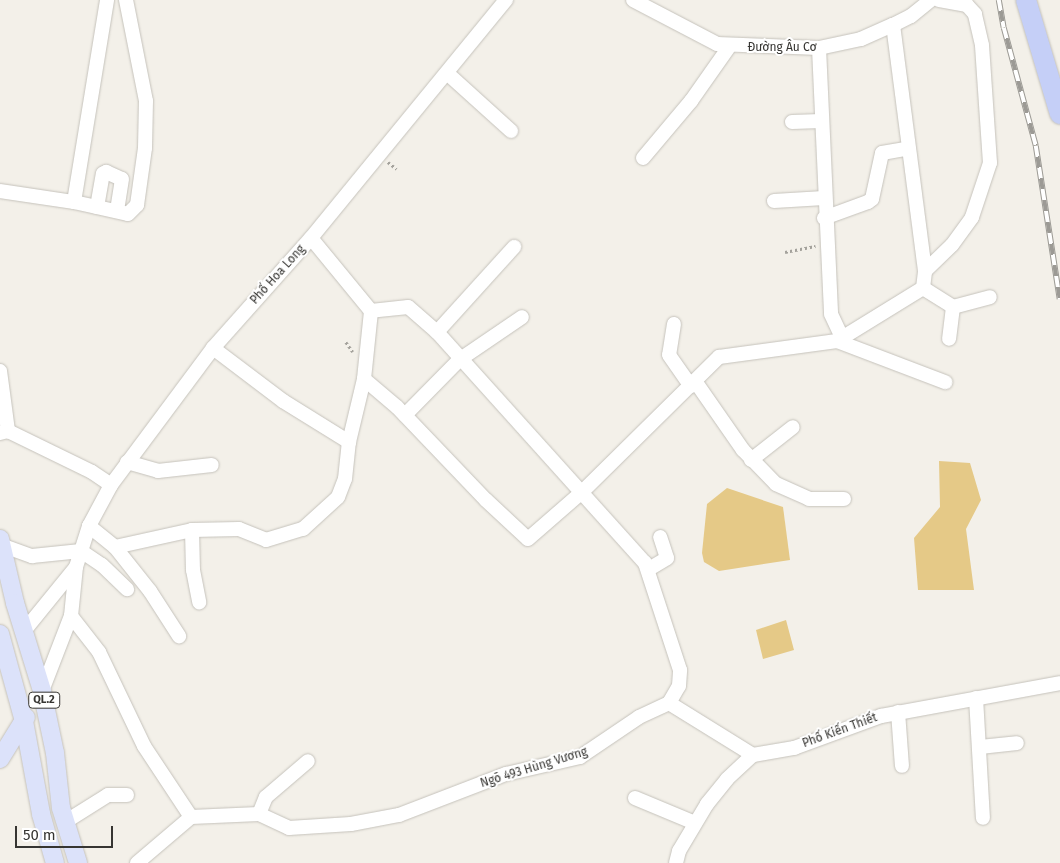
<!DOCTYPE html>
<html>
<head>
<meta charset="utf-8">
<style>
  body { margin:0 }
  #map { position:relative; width:1060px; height:863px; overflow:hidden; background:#f3f0e9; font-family:"Fira Sans",sans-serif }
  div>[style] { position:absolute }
  .water>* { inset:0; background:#e5c987 }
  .path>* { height:2.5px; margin-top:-1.25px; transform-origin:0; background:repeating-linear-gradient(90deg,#a4a29c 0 2.5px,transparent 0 5px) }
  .roads { filter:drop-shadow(0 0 1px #c5c2bb) drop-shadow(0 0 1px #c5c2bb) }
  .minor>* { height:14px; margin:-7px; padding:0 7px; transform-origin:7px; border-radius:7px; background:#fff }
  .major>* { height:18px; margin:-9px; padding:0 9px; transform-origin:9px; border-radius:9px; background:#dce2fa }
  .highway>* { height:20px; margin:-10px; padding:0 10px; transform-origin:10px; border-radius:10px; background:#c5cff7 }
  .rail>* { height:5.5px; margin-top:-2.75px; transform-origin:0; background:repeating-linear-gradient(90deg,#fff 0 11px,#9c9a95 0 22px); box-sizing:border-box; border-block:1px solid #9c9a95 }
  span { translate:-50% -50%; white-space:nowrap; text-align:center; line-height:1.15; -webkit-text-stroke:4px #fff; paint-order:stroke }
  .shield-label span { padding:1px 4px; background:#fff; border:1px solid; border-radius:4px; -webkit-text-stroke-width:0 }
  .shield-label { font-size:11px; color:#363532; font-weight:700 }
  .street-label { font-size:12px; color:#363532 }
  .scale { position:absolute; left:15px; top:826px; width:98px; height:22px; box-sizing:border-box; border:2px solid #363532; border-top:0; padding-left:6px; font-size:15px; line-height:18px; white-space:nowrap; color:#363532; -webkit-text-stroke:4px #fff; paint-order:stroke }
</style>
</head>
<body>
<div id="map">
  <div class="water">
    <i style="clip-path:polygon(939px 461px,970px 463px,981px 500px,966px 529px,974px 590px,918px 590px,914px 538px,940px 507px)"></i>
    <i style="clip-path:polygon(727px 488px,783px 507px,790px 560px,719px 571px,704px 562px,702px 553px,707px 504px)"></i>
    <i style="clip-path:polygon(786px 620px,794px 650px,763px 659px,756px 630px)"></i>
  </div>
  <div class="path">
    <i style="left:388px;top:162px;width:11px;rotate:38deg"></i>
    <i style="left:785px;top:252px;width:31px;rotate:-11deg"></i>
    <i style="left:346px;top:342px;width:12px;rotate:55deg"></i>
  </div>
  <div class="roads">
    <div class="minor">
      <i style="left:633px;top:0;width:95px;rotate:27.6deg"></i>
      <i style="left:717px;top:44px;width:102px;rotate:2.2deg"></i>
      <i style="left:819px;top:48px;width:43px;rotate:-12.1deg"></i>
      <i style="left:861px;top:39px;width:35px;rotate:-24deg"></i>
      <i style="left:893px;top:25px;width:20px;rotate:-27deg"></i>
      <i style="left:911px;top:16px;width:26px;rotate:-39deg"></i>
      <i style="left:819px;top:48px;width:266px;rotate:87.4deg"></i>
      <i style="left:831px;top:314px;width:26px;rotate:65deg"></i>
      <i style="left:448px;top:74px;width:85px;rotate:42.1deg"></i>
      <i style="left:792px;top:122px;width:29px;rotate:-2deg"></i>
      <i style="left:643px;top:158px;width:75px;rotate:-49.9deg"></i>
      <i style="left:691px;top:101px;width:66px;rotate:-54.9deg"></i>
      <i style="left:0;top:191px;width:75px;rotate:8.5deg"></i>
      <i style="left:74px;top:202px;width:205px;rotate:-80.7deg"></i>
      <i style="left:774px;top:201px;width:50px;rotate:-3.4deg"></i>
      <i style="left:74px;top:202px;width:55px;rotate:12.5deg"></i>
      <i style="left:128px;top:214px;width:13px;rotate:-45deg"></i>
      <i style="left:137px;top:205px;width:58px;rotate:-82deg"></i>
      <i style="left:145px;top:148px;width:47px;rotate:-88.8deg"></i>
      <i style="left:146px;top:101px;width:103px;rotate:-101.2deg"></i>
      <i style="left:97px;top:207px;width:34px;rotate:-80deg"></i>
      <i style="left:103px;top:174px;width:4px;rotate:-34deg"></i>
      <i style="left:106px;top:172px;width:17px;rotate:24deg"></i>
      <i style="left:122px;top:179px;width:32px;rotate:99deg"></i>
      <i style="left:824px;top:218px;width:47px;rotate:-20deg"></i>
      <i style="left:868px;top:202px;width:5px;rotate:-37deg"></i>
      <i style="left:872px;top:199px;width:47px;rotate:-77.7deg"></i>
      <i style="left:882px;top:153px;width:27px;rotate:-10deg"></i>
      <i style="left:925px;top:271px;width:37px;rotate:-44deg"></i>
      <i style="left:952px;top:245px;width:34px;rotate:-54deg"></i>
      <i style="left:972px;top:217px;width:57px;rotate:-71.6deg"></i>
      <i style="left:990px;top:163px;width:118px;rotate:-93.9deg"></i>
      <i style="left:982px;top:45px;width:32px;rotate:-103deg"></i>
      <i style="left:975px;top:14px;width:12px;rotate:-132deg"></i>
      <i style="left:967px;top:5px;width:28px;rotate:-170deg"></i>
      <i style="left:923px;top:288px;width:36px;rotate:32deg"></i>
      <i style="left:953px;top:307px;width:32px;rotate:97deg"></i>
      <i style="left:953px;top:307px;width:38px;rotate:-15deg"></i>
      <i style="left:674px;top:324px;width:31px;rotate:99deg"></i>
      <i style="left:669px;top:355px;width:38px;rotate:55deg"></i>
      <i style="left:437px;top:332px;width:115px;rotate:-47.8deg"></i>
      <i style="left:837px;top:341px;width:116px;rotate:20.8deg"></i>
      <i style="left:213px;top:348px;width:88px;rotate:37.1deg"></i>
      <i style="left:283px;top:401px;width:78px;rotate:31.8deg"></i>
      <i style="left:0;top:371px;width:61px;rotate:82.4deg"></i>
      <i style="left:364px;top:379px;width:43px;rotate:40.3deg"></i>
      <i style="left:397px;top:407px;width:129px;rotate:46.3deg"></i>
      <i style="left:486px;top:500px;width:57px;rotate:42.9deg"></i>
      <i style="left:528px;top:539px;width:70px;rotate:-41deg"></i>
      <i style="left:581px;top:493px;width:194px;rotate:-44.6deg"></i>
      <i style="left:719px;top:357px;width:119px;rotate:-7.7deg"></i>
      <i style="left:837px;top:341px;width:101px;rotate:-31.6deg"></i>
      <i style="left:923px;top:288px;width:17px;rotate:-83deg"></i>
      <i style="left:925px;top:271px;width:248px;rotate:-97.4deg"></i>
      <i style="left:695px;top:381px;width:84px;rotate:55.2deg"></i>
      <i style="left:743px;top:450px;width:47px;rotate:45.9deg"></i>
      <i style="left:776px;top:484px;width:36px;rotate:24deg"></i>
      <i style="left:809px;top:499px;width:35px"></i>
      <i style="left:405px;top:415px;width:77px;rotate:-45.5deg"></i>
      <i style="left:459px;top:360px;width:76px;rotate:-34.3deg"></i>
      <i style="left:0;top:433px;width:8px;rotate:-14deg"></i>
      <i style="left:8px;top:431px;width:93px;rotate:26deg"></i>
      <i style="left:92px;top:472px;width:23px;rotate:34deg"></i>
      <i style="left:751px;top:460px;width:53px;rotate:-38.2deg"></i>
      <i style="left:127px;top:462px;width:32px;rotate:16deg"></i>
      <i style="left:158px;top:471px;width:54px;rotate:-6.3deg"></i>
      <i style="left:89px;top:526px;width:33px;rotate:39deg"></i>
      <i style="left:115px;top:547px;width:79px;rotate:-12.4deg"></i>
      <i style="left:192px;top:530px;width:47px;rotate:-1.2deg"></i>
      <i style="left:239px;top:529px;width:29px;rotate:22deg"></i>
      <i style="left:266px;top:540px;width:39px;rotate:-17deg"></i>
      <i style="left:303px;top:529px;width:47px;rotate:-42.4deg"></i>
      <i style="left:338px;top:497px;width:19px;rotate:-69deg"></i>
      <i style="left:345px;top:479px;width:37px;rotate:-84deg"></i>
      <i style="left:349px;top:442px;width:65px;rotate:-76.6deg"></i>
      <i style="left:364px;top:379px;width:68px;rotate:-84.1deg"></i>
      <i style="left:371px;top:311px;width:94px;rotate:-129.4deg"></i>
      <i style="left:192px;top:530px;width:40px;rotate:88.6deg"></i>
      <i style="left:193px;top:570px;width:33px;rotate:79deg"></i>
      <i style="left:1px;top:545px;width:33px;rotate:20deg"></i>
      <i style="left:32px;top:556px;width:49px;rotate:-5.8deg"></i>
      <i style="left:81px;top:551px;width:25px;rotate:34deg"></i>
      <i style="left:102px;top:565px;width:35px;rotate:44deg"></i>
      <i style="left:115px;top:547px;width:56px;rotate:51.5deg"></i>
      <i style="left:150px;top:591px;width:54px;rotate:57.2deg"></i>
      <i style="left:649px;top:569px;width:21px;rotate:-31deg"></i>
      <i style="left:667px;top:558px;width:22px;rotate:-108deg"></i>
      <i style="left:71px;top:616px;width:46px;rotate:52.1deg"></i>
      <i style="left:99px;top:652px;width:104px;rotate:64.4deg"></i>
      <i style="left:144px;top:746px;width:85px;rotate:56.5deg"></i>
      <i style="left:24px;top:631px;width:82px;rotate:-50.9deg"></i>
      <i style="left:42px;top:691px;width:80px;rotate:-68.9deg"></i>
      <i style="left:71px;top:616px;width:49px;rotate:-84.2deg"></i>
      <i style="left:76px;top:567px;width:43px;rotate:-72.4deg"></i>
      <i style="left:89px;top:526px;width:47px;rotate:-61.8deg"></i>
      <i style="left:111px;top:485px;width:171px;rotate:-53.3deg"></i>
      <i style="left:213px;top:348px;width:147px;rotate:-48.3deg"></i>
      <i style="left:311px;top:238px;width:308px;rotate:-50.7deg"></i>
      <i style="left:976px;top:698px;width:120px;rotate:86.7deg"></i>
      <i style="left:669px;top:703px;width:99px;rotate:31.8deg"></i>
      <i style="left:898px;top:712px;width:54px;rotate:85.8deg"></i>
      <i style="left:980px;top:747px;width:37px;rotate:-6deg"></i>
      <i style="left:635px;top:798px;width:65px;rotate:22.6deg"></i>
      <i style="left:259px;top:814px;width:18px;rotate:-68deg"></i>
      <i style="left:266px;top:797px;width:55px;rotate:-40.6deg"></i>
      <i style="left:65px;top:822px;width:51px;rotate:-32.1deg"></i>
      <i style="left:108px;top:795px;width:19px"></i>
      <i style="left:137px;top:863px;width:71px;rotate:-40.4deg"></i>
      <i style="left:191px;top:817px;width:68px;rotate:-2.5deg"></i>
      <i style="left:259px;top:814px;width:33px;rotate:25deg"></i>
      <i style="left:289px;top:828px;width:62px;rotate:-3.7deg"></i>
      <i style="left:351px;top:824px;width:49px;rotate:-10.6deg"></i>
      <i style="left:399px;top:815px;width:115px;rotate:-21deg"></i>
      <i style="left:506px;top:774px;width:76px;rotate:-12.9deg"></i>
      <i style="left:580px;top:757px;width:71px;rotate:-34.1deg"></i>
      <i style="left:639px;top:717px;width:33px;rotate:-25deg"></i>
      <i style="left:669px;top:703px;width:20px;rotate:-60deg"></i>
      <i style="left:679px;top:686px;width:16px;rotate:-86deg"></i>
      <i style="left:680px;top:670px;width:113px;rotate:-108.1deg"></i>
      <i style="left:645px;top:563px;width:311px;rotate:-132deg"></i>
      <i style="left:437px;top:332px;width:38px;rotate:-139deg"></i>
      <i style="left:408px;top:307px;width:37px;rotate:174deg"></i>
      <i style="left:676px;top:863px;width:12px;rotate:-76deg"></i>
      <i style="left:679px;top:851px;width:55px;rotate:-59.2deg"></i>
      <i style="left:707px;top:804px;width:32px;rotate:-51deg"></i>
      <i style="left:727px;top:779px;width:35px;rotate:-43deg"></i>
      <i style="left:753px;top:755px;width:42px;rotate:-9.7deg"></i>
      <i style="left:794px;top:748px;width:93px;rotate:-20.2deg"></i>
      <i style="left:881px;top:716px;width:182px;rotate:-10.4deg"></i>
    </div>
    <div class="major">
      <i style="left:0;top:539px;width:66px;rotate:76.8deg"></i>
      <i style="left:15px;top:603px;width:92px;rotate:72.9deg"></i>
      <i style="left:42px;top:691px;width:63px;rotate:78.2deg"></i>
      <i style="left:55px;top:753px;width:55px;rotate:83.8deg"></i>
      <i style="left:61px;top:808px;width:58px;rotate:72.8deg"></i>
      <i style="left:0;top:634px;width:90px;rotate:74.6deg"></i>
      <i style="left:24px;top:721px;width:95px;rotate:79.6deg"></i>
      <i style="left:41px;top:814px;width:51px;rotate:74.1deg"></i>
      <i style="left:0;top:759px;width:49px;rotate:-58.2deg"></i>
    </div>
    <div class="highway">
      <i style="left:1026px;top:0;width:119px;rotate:73.4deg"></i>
    </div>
  </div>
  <div class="rail">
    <i style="left:999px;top:0;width:28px;rotate:80deg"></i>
    <i style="left:1004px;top:28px;width:122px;rotate:74.8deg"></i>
    <i style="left:1036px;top:146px;width:155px;rotate:81.1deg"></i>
  </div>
  <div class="shield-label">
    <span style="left:44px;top:700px">QL.2</span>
  </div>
  <div class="street-label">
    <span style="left:782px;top:48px">Đường Âu Cơ</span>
    <span style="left:278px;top:275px;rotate:-48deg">Phố Hoa Long</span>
    <span style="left:840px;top:731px;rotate:-20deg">Phố Kiến Thiết</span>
    <span style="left:534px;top:768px;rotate:-17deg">Ngõ 493 Hùng Vương</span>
  </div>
  <div class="scale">50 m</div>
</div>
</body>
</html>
